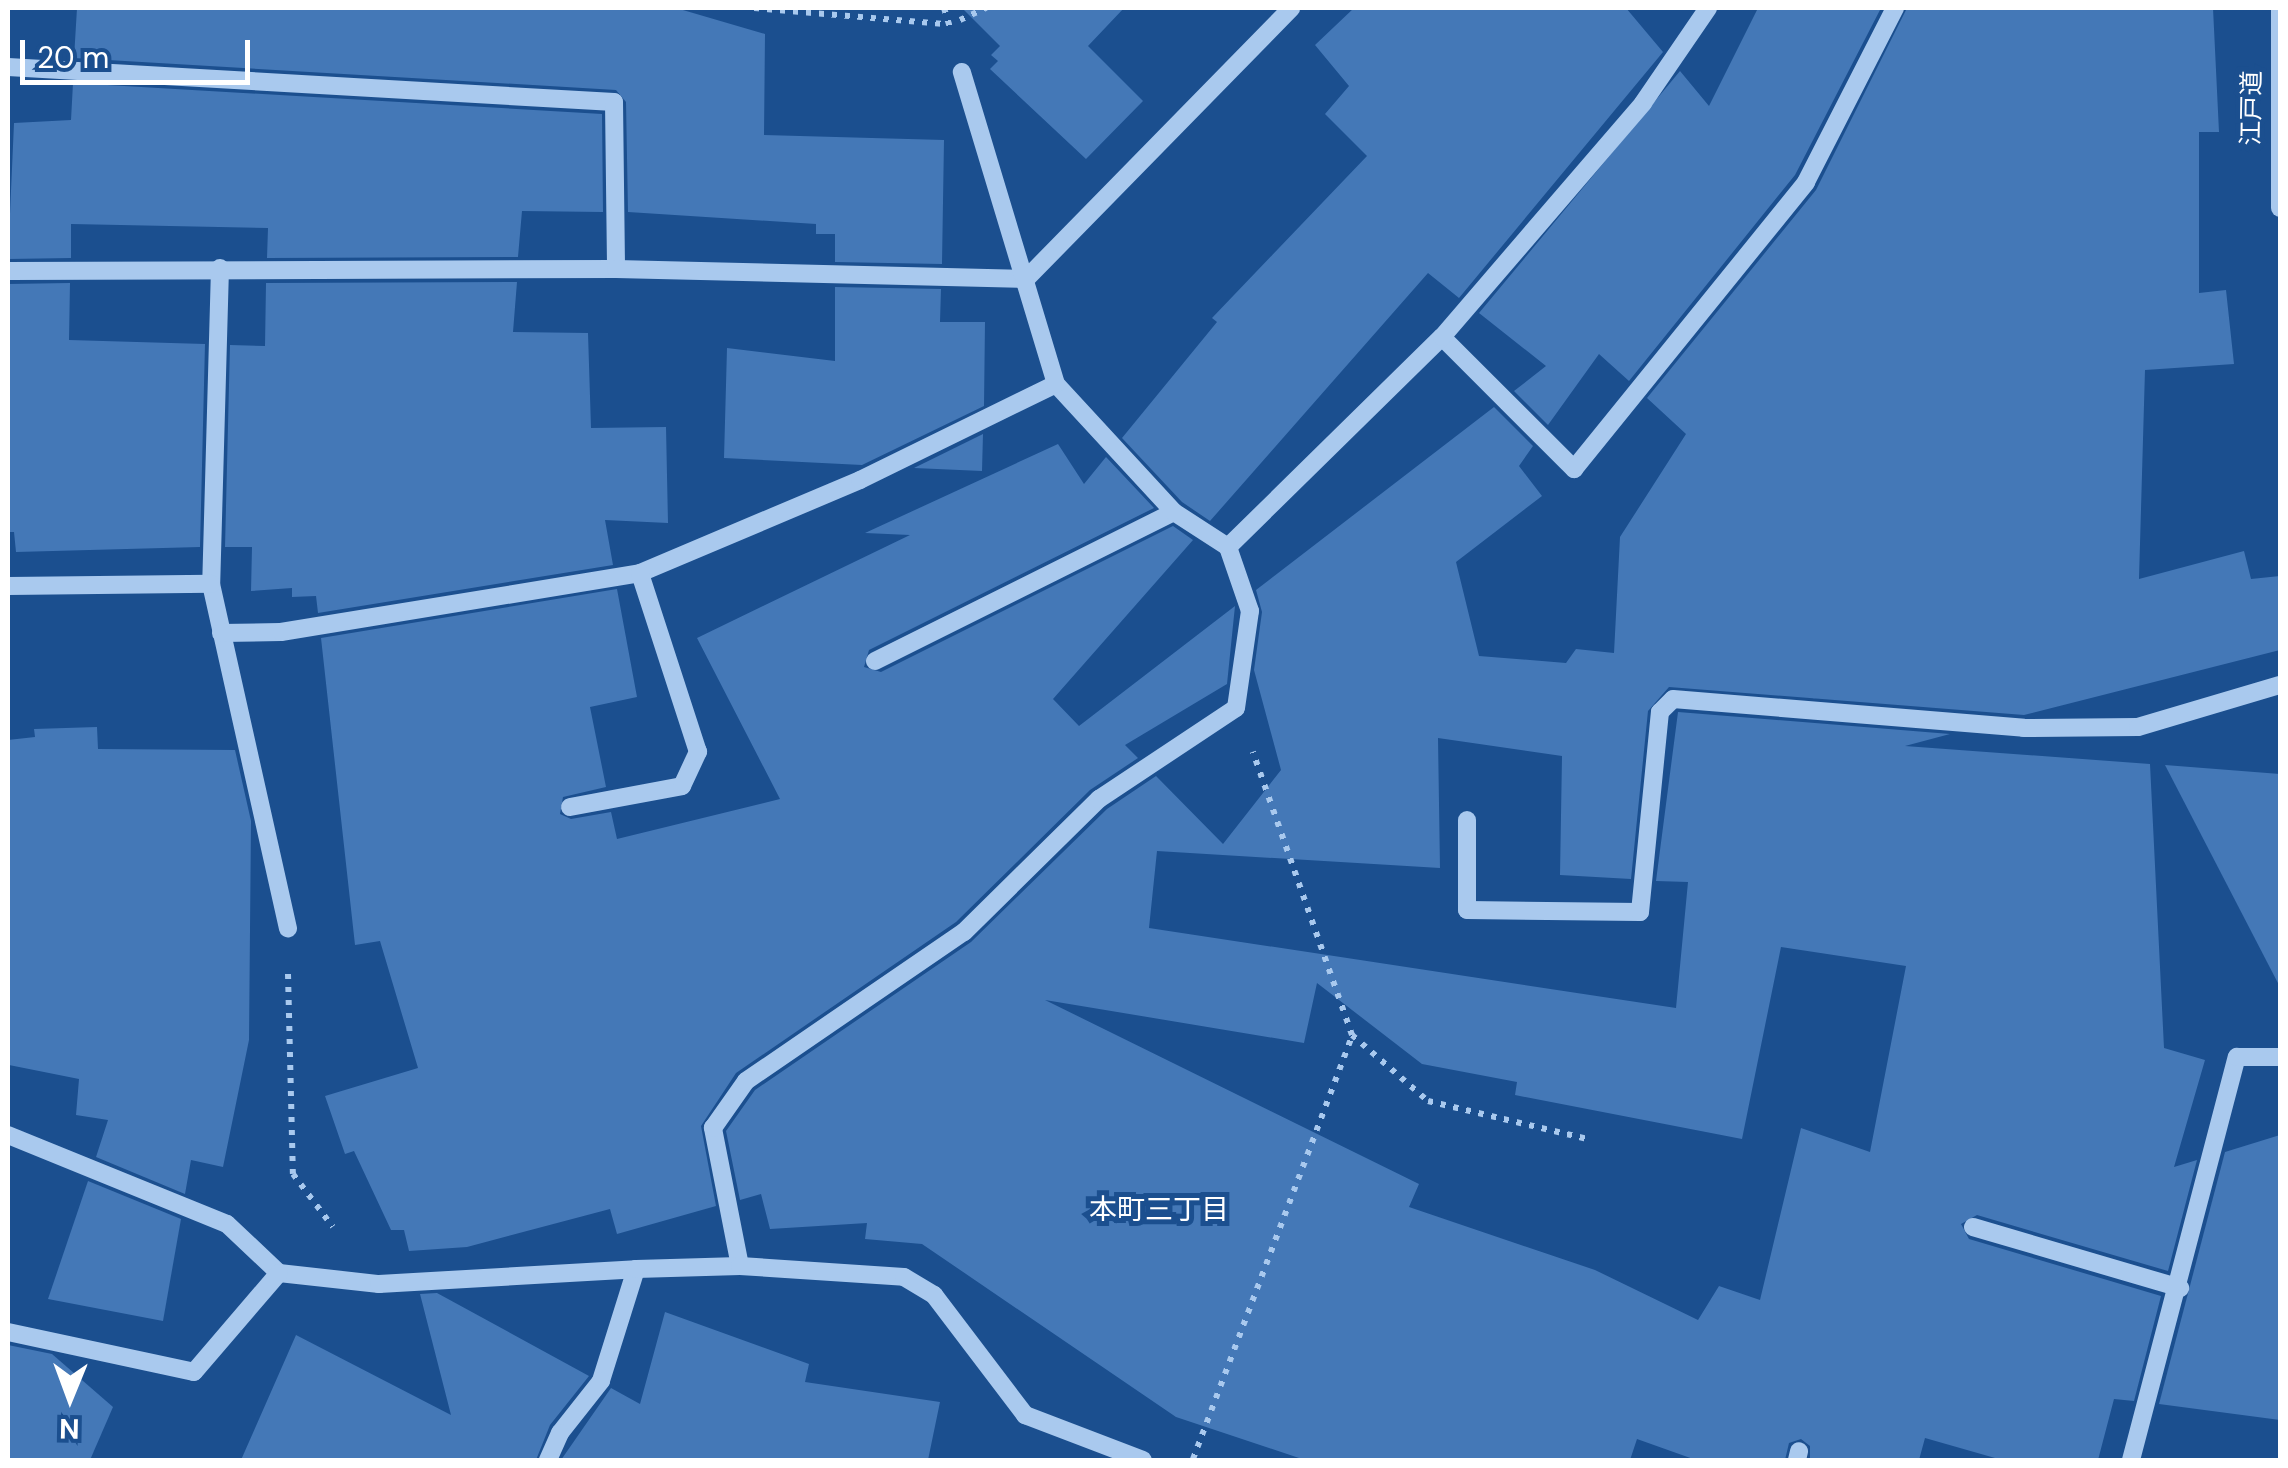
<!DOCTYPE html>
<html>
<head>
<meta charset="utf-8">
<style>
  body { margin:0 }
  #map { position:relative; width:2288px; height:1468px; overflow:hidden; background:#1b4f8f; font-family:"DM Sans","Noto Sans JP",sans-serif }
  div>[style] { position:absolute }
  .building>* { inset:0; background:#4478b7 }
  .path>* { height:6px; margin-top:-3px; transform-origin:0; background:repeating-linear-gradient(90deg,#a9c9ee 0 5px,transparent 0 13px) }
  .minor>* { height:18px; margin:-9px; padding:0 9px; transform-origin:9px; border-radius:9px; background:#a9c9ee }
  span { translate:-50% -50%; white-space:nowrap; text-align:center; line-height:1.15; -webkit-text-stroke:10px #1b4f8f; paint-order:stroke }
  .street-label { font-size:25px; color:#fff }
  .neighbourhood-label { font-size:28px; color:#fff }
  .frame { position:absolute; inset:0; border:10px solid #fff; pointer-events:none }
  .north { position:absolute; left:20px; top:1348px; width:100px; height:100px; -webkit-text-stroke:8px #1b4f8f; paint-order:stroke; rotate:181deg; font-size:28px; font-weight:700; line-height:40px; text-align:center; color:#fff }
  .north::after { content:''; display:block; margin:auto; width:35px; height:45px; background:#fff; clip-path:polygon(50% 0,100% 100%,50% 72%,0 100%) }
  .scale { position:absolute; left:20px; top:40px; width:230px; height:45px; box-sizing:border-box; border:5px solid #fff; border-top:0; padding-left:12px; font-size:30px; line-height:35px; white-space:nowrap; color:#fff; -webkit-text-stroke:8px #1b4f8f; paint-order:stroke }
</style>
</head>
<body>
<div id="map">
  <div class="building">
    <i style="clip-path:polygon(77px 8px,676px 8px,765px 34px,764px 135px,944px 140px,942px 264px,835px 262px,835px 234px,816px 234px,816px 224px,628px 212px,626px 102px,616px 90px,74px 58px)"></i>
    <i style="clip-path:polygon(962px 8px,1124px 8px,1088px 46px,1143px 101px,1086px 159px,990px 69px,998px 61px,991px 55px,1000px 46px)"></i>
    <i style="clip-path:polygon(1354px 8px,1626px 8px,1663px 52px,1459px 298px,1428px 273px,1210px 521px,1182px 502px,1122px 438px,1217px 322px,1212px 318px,1367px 156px,1325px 114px,1349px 86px,1315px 45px)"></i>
    <i style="clip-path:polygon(1758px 8px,1881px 8px,1795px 175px,1629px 381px,1599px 354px,1548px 425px,1514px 391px,1546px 366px,1479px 313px,1680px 71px,1709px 106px)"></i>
    <i style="clip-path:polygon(evenodd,1907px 8px,2213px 8px,2219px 132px,2199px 132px,2199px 293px,2226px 290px,2234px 364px,2145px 370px,2139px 579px,2244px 551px,2251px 579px,2280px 576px,2280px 650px,2024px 715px,1669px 687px,1648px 711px,1631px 879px,1560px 875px,1562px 756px,1438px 738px,1440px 868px,1157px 851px,1149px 928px,1676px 1008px,1688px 882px,1656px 881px,1678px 712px,1950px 734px,1905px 746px,2150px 764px,2164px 1048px,2205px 1060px,2174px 1167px,2197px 1160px,2168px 1271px,1977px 1215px,1961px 1224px,1969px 1239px,2161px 1296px,2134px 1401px,2114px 1399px,2098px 1460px,2002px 1460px,1925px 1438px,1919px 1460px,1810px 1460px,1810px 1446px,1801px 1439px,1789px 1443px,1785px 1460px,1696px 1460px,1637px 1439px,1630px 1460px,1305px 1460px,1176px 1417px,922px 1244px,865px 1239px,867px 1223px,770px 1229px,761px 1194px,740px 1200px,726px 1131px,755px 1090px,971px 942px,1107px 809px,1156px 776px,1223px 844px,1281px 770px,1254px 670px,1262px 612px,1256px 590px,1494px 407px,1533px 446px,1519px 466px,1542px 496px,1456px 562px,1479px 656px,1566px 663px,1576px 649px,1614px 653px,1620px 537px,1686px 434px,1647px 398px,1816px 190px,1907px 8px,1781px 947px,1906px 966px,1870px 1152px,1801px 1128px,1760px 1300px,1719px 1286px,1698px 1320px,1595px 1270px,1409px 1207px,1419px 1184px,1045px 1000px,1304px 1043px,1317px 983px,1422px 1064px,1517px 1082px,1515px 1095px,1742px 1139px,1781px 947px)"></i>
    <i style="clip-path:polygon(73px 83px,602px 114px,603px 212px,522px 211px,518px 257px,267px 258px,268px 228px,71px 224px,71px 258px,8px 259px,14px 123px,71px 120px)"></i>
    <i style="clip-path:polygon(517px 282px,513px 332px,588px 333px,591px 428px,666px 427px,668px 523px,605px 520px,613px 565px,318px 613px,316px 596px,292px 597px,292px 588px,251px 591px,252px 547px,225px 547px,230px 345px,265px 346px,266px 283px)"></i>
    <i style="clip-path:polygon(8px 284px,70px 283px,69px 340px,205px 344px,200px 547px,16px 552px,14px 532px,8px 532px)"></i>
    <i style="clip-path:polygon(835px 287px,941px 289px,940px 322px,985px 322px,984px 406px,862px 465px,724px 458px,727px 348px,835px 361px)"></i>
    <i style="clip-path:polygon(983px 434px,982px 471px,914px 468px)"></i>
    <i style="clip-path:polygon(1058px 444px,1084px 484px,1106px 457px,1154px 508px,869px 650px,864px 667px,881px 672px,1173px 526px,1193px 540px,1053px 699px,1079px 726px,1235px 606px,1227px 684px,1125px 745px,1138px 758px,1090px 790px,956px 922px,736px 1073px,701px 1126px,716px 1206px,617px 1234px,610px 1209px,467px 1247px,409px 1251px,404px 1230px,391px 1230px,354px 1151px,345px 1154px,325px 1096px,418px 1068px,380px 941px,355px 945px,321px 638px,617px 589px,637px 697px,590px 707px,606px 787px,563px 797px,560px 814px,571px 819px,611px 812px,617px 839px,780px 799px,697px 638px,910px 535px,865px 533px)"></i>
    <i style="clip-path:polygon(97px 727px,98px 749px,235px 750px,251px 821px,249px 1040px,223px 1167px,191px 1160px,185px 1194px,96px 1157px,108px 1120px,76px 1115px,79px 1079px,9px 1065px,8px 740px,35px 737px,34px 729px)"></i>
    <i style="clip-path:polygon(2165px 765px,2280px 774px,2280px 987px)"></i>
    <i style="clip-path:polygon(2280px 1135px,2280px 1420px,2159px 1404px,2225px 1152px)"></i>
    <i style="clip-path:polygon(88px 1181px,181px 1219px,163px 1321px,48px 1299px)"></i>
    <i style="clip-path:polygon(437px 1293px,589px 1376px,550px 1425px,536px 1460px,241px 1460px,296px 1335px,451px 1415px,420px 1294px)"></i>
    <i style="clip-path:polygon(665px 1312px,809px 1364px,805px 1382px,940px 1402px,928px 1460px,561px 1460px,611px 1388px,640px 1404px)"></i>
    <i style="clip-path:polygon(8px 1345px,52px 1354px,113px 1407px,90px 1460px,8px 1460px)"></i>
  </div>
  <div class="path">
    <i style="left:754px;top:8px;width:191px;rotate:4.8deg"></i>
    <i style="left:944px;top:8px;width:21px;rotate:73deg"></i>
    <i style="left:960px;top:20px;width:29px;rotate:-25deg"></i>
    <i style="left:288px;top:974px;width:200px;rotate:88.6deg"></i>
    <i style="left:293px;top:1174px;width:66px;rotate:53deg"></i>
    <i style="left:1352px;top:1035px;width:101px;rotate:41deg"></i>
    <i style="left:1428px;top:1101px;width:164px;rotate:13.4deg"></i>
    <i style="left:1193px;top:1459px;width:453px;rotate:-69.4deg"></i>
    <i style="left:1352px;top:1035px;width:300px;rotate:-109.3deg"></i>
  </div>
  <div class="minor">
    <i style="left:2280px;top:9px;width:199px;rotate:90deg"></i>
    <i style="left:8px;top:67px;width:607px;rotate:3.31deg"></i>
    <i style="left:614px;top:102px;width:167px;rotate:89.3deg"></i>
    <i style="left:220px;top:268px;width:316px;rotate:91.6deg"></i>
    <i style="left:211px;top:584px;width:353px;rotate:77.4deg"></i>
    <i style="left:8px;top:271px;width:608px;rotate:-0.19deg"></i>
    <i style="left:616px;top:269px;width:410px;rotate:1.4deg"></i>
    <i style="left:1026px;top:279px;width:379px;rotate:-45.6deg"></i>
    <i style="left:1442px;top:337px;width:187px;rotate:45deg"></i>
    <i style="left:1574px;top:469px;width:369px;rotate:-51deg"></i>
    <i style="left:1806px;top:182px;width:195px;rotate:-62.9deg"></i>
    <i style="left:1228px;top:547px;width:300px;rotate:-44.5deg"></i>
    <i style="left:1442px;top:337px;width:308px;rotate:-49.3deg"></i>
    <i style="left:1643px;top:103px;width:115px;rotate:-55.6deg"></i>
    <i style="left:8px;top:586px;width:203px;rotate:-0.6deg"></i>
    <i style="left:221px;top:633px;width:60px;rotate:-1deg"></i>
    <i style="left:281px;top:632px;width:364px;rotate:-9.3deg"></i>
    <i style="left:640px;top:573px;width:239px;rotate:-22.9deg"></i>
    <i style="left:860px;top:480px;width:218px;rotate:-26.1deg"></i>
    <i style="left:875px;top:661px;width:334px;rotate:-26.5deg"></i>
    <i style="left:570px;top:807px;width:114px;rotate:-10.6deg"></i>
    <i style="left:682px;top:786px;width:38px;rotate:-65deg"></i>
    <i style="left:698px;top:752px;width:188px;rotate:-108deg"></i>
    <i style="left:1467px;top:820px;width:90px;rotate:90deg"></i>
    <i style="left:1467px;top:910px;width:173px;rotate:0.7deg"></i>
    <i style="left:1640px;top:912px;width:201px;rotate:-84.3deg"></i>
    <i style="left:1660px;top:712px;width:18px;rotate:-45deg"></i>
    <i style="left:1673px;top:699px;width:352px;rotate:4.7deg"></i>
    <i style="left:2024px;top:728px;width:114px;rotate:-0.5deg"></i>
    <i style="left:2138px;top:727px;width:148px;rotate:-16.5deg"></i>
    <i style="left:8px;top:1135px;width:236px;rotate:22.1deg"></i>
    <i style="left:227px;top:1224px;width:71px;rotate:43.3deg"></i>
    <i style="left:279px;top:1273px;width:101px;rotate:6.3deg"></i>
    <i style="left:379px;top:1284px;width:257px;rotate:-3.3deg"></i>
    <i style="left:636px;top:1269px;width:117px;rotate:107.4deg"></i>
    <i style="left:601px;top:1381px;width:66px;rotate:128.3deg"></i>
    <i style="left:560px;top:1433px;width:30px;rotate:114deg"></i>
    <i style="left:1973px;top:1227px;width:216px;rotate:16.4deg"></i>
    <i style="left:740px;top:1266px;width:141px;rotate:-101.1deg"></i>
    <i style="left:713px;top:1128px;width:57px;rotate:-54.9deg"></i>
    <i style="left:746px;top:1081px;width:264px;rotate:-34.4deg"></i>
    <i style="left:964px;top:932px;width:190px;rotate:-44.6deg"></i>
    <i style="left:1099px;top:799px;width:164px;rotate:-33.6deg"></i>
    <i style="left:1236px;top:708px;width:98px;rotate:-81.8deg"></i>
    <i style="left:1250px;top:611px;width:68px;rotate:-109deg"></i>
    <i style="left:1228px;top:547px;width:64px;rotate:-147.1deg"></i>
    <i style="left:1174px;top:512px;width:174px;rotate:-132.7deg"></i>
    <i style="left:1056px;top:384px;width:326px;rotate:-106.8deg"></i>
    <i style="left:636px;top:1269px;width:104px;rotate:-1.7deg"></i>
    <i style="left:740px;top:1266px;width:164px;rotate:3.8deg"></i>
    <i style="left:904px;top:1277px;width:35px;rotate:31deg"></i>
    <i style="left:934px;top:1295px;width:151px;rotate:52.8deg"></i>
    <i style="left:1025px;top:1415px;width:126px;rotate:20.9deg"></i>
    <i style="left:8px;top:1332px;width:190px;rotate:12.1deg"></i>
    <i style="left:194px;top:1372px;width:130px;rotate:-49.4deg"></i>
    <i style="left:1797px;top:1460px;width:9px;rotate:-77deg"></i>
    <i style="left:2131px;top:1460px;width:417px;rotate:-75.3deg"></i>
    <i style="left:2237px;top:1057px;width:43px"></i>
  </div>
  <div class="street-label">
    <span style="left:2252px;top:108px;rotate:-89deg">江戸道</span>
  </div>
  <div class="neighbourhood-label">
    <span style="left:1159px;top:1210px">本町三丁目</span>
  </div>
  <div class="frame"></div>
  <div class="north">N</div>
  <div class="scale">20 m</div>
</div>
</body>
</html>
